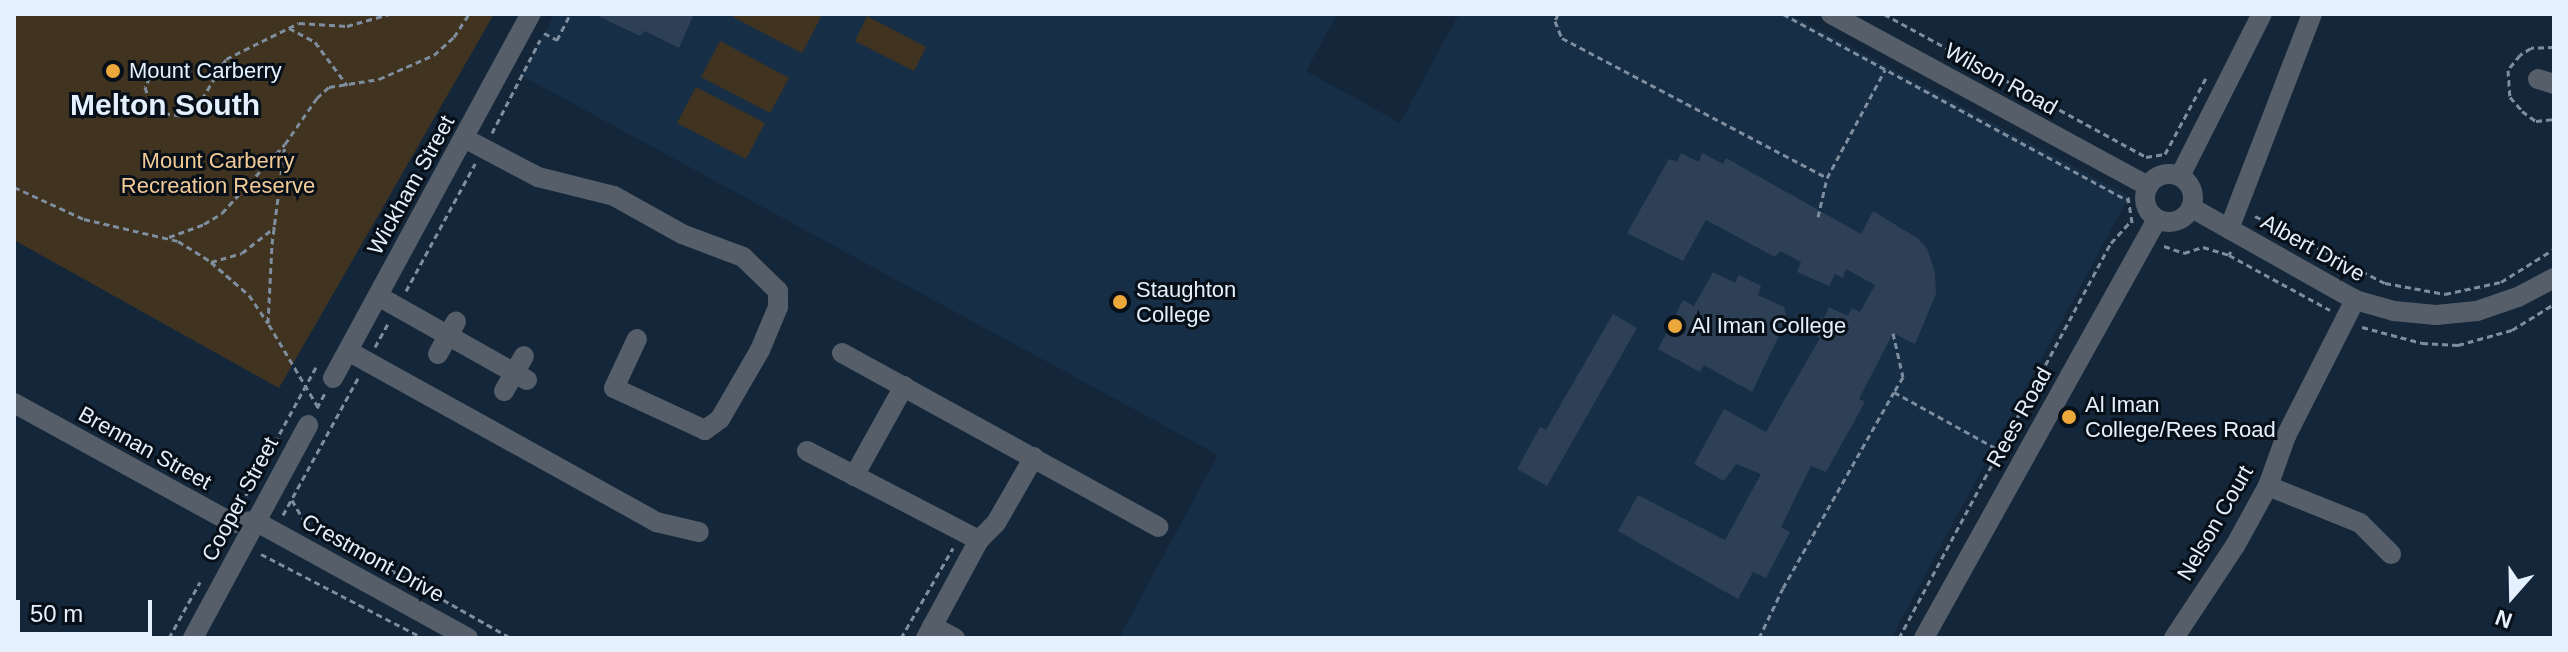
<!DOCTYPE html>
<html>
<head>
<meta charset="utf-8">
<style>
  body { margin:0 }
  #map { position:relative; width:2568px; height:652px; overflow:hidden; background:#14273a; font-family:Helvetica,sans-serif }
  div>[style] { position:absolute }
  .built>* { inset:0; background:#172e47 }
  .green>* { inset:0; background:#403320 }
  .building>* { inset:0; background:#2d4055 }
  .path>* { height:3px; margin-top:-1.5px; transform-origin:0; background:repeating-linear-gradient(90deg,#7e8e9e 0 6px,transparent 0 10px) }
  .minor>* { height:20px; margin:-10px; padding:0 10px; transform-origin:10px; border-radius:10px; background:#565f69 }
  .minor>.ring { margin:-10px; padding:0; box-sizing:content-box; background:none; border:20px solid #565f69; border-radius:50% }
  .dots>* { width:22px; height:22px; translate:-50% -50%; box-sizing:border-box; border:4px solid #070f18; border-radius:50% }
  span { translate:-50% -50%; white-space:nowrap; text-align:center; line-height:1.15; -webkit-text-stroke:6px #070f18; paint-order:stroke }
  .poi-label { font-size:22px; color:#e4f0fd }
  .left { translate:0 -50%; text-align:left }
  .street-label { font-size:22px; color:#e4f0fd }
  .park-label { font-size:22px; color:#f3ca95 }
  .district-label { font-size:30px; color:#e4f0fd; font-weight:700 }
  .frame { position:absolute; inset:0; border:16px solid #e4f0fd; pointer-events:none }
  .north { position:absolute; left:2472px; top:556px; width:80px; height:80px; -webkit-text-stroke:6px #070f18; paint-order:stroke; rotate:200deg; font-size:22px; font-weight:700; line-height:32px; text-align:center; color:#e4f0fd }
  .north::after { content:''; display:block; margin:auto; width:28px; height:36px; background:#e4f0fd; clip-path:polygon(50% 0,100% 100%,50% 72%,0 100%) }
  .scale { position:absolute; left:16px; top:600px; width:136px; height:36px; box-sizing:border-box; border:4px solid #e4f0fd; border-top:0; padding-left:10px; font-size:24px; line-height:28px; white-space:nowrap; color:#e4f0fd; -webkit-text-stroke:6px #070f18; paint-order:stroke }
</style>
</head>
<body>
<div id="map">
  <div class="built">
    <i style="clip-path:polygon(555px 14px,1337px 14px,1306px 71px,1400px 123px,1459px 14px,1790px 14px,2129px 196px,1891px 638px,1119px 638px,1218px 455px,521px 75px)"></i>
  </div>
  <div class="green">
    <i style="clip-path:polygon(14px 14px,494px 14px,279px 388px,14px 240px)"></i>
    <i style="clip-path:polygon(735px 14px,814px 14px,821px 17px,802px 53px,733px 17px)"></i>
    <i style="clip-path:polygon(867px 16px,926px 47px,914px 71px,855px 41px)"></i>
    <i style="clip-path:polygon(720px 41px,789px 78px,770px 113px,701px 77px)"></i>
    <i style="clip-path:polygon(696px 87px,765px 123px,746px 159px,677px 123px)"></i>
  </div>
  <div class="building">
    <i style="clip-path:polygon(594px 14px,694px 14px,679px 48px,645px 31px,640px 36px)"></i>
    <i style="clip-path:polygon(1681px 153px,1699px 162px,1702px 153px,1723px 164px,1726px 158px,1861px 234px,1873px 211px,1917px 238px,1927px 248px,1935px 272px,1936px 294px,1915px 344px,1893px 333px,1859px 399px,1865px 402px,1826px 472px,1811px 466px,1781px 527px,1790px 532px,1766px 578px,1753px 572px,1738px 599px,1618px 531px,1638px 495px,1725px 540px,1761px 474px,1736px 464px,1724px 481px,1694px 464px,1724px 409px,1766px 432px,1820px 338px,1816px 336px,1829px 307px,1848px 316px,1852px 308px,1860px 312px,1875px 285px,1846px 269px,1843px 278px,1835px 274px,1829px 286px,1797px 272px,1801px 262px,1780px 251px,1775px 257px,1706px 220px,1683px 261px,1627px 233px,1669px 159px,1677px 162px)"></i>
    <i style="clip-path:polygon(1713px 272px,1735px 283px,1739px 275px,1761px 286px,1758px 295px,1784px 307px,1787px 319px,1752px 392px,1704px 365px,1700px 372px,1658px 349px,1683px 300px,1694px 306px)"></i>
    <i style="clip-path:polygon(1613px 314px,1637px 328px,1547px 486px,1517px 469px,1540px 427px,1546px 430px)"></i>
  </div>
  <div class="path">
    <i style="left:1558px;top:14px;width:8px;rotate:113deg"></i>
    <i style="left:1555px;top:21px;width:18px;rotate:68deg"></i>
    <i style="left:1562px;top:38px;width:300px;rotate:27.8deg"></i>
    <i style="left:1827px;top:178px;width:123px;rotate:-61.8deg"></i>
    <i style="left:1783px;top:14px;width:391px;rotate:28.4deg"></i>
    <i style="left:1884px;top:14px;width:298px;rotate:28.6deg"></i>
    <i style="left:2146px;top:157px;width:19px;rotate:-9deg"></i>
    <i style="left:2165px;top:154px;width:86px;rotate:-61.7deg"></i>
    <i style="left:289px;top:28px;width:30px;rotate:28deg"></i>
    <i style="left:315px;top:42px;width:54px;rotate:53.3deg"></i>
    <i style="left:544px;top:33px;width:15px;rotate:28deg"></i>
    <i style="left:557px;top:40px;width:29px;rotate:-63deg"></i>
    <i style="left:2554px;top:47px;width:23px;rotate:178deg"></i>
    <i style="left:2531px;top:48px;width:13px;rotate:148deg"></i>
    <i style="left:2520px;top:55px;width:19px;rotate:129deg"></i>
    <i style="left:2508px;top:70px;width:27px;rotate:86deg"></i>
    <i style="left:2510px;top:97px;width:18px;rotate:49deg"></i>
    <i style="left:2522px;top:111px;width:17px;rotate:36deg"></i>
    <i style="left:2536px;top:121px;width:18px;rotate:-6deg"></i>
    <i style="left:183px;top:80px;width:17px;rotate:-130deg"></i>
    <i style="left:172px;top:67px;width:18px;rotate:177deg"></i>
    <i style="left:154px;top:68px;width:21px;rotate:115deg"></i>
    <i style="left:145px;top:87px;width:20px;rotate:72deg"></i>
    <i style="left:151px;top:106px;width:15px;rotate:28deg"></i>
    <i style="left:164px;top:113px;width:19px;rotate:9deg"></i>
    <i style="left:183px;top:116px;width:25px;rotate:-42deg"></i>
    <i style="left:202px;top:99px;width:47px;rotate:-59deg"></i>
    <i style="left:226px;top:59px;width:81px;rotate:-26.3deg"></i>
    <i style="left:299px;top:23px;width:48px;rotate:3.6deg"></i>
    <i style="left:347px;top:26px;width:44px;rotate:-15.9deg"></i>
    <i style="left:492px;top:133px;width:105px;rotate:-62.7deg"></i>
    <i style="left:14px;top:187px;width:77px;rotate:24.6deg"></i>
    <i style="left:84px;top:219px;width:97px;rotate:13.2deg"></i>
    <i style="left:178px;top:241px;width:39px;rotate:32deg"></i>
    <i style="left:211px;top:262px;width:50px;rotate:41deg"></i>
    <i style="left:249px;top:295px;width:34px;rotate:56deg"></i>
    <i style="left:2128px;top:197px;width:26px;rotate:81deg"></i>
    <i style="left:2255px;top:216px;width:146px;rotate:27.3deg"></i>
    <i style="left:2385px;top:283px;width:61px;rotate:10.4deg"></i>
    <i style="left:2445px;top:294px;width:57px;rotate:-12.1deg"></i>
    <i style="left:2501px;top:282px;width:62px;rotate:-31.9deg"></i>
    <i style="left:1818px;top:217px;width:40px;rotate:-77deg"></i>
    <i style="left:169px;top:237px;width:37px;rotate:-20deg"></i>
    <i style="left:204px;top:224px;width:21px;rotate:-31deg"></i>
    <i style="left:222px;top:213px;width:93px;rotate:-47.6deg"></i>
    <i style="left:2164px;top:246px;width:21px;rotate:19deg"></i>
    <i style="left:2184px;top:253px;width:20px;rotate:-18deg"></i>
    <i style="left:2203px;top:247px;width:27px;rotate:17deg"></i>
    <i style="left:2229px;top:255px;width:4px;rotate:-63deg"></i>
    <i style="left:2229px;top:255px;width:115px;rotate:28.6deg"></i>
    <i style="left:211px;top:262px;width:32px;rotate:-16deg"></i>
    <i style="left:242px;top:253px;width:42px;rotate:-38.2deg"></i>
    <i style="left:406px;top:291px;width:145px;rotate:-61.5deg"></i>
    <i style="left:2362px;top:327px;width:62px;rotate:14.9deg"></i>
    <i style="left:2422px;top:343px;width:36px;rotate:3deg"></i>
    <i style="left:2458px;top:345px;width:56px;rotate:-15.5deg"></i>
    <i style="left:2512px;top:330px;width:49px;rotate:-31.8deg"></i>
    <i style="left:1893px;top:333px;width:45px;rotate:77.2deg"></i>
    <i style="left:1903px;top:377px;width:17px;rotate:121deg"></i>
    <i style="left:375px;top:347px;width:29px;rotate:-61deg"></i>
    <i style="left:318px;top:407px;width:98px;rotate:-120.8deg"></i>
    <i style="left:268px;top:323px;width:79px;rotate:-87.1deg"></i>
    <i style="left:272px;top:244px;width:101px;rotate:-82.6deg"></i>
    <i style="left:285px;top:144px;width:56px;rotate:-55.2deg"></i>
    <i style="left:317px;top:98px;width:16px;rotate:-43deg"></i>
    <i style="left:329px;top:87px;width:51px;rotate:-9.1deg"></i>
    <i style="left:379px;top:79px;width:60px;rotate:-23.6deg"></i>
    <i style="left:434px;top:55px;width:27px;rotate:-42deg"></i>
    <i style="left:454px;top:37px;width:27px;rotate:-57deg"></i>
    <i style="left:317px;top:408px;width:17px;rotate:-62deg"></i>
    <i style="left:292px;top:500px;width:24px;rotate:60deg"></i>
    <i style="left:304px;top:521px;width:238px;rotate:29.5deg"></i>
    <i style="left:241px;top:504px;width:156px;rotate:-61.3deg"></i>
    <i style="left:283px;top:515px;width:156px;rotate:-61.3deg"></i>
    <i style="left:261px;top:554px;width:182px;rotate:27.4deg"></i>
    <i style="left:169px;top:638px;width:64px;rotate:-61deg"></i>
    <i style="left:901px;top:638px;width:104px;rotate:-60deg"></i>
    <i style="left:1759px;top:638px;width:55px;rotate:-64.4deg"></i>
    <i style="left:1783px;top:588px;width:225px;rotate:-60.5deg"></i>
    <i style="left:1894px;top:392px;width:122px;rotate:28.9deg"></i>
    <i style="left:1899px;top:638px;width:448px;rotate:-61.8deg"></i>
    <i style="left:2111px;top:243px;width:28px;rotate:-48deg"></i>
  </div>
  <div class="minor">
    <i style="left:1831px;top:14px;width:361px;rotate:28.5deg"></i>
    <i style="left:2538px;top:79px;width:17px;rotate:17deg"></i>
    <i style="left:464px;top:138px;width:84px;rotate:27.8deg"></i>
    <i style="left:538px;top:177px;width:78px;rotate:14deg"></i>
    <i style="left:614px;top:196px;width:78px;rotate:29.2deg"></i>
    <i style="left:682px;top:234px;width:65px;rotate:20.7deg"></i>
    <i style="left:743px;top:257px;width:49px;rotate:44.2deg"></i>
    <i style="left:778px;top:291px;width:16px;rotate:90deg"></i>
    <i style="left:778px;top:307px;width:47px;rotate:112.7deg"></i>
    <i style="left:760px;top:350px;width:80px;rotate:120.1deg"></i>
    <i style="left:720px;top:419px;width:19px;rotate:144deg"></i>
    <i style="left:705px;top:430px;width:100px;rotate:-155.2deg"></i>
    <i style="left:614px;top:388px;width:54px;rotate:-64.9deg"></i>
    <i class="ring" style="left:2145px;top:174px;width:28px;height:28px"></i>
    <i style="left:2180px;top:176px;width:182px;rotate:-63.2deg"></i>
    <i style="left:2192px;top:208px;width:187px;rotate:29.4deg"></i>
    <i style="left:2355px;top:300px;width:41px;rotate:15.8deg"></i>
    <i style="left:2394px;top:311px;width:42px;rotate:5.4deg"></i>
    <i style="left:2436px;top:315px;width:41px;rotate:-5.6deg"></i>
    <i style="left:2477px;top:311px;width:43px;rotate:-18.9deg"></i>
    <i style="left:2518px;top:297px;width:41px;rotate:-27.8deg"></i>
    <i style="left:2229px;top:229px;width:230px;rotate:-68.9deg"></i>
    <i style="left:378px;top:296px;width:171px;rotate:29.4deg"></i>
    <i style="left:348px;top:351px;width:352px;rotate:29deg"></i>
    <i style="left:656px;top:522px;width:44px;rotate:13.1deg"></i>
    <i style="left:842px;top:353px;width:361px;rotate:28.8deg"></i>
    <i style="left:438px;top:354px;width:37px;rotate:-61deg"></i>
    <i style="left:333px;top:378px;width:414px;rotate:-61.5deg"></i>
    <i style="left:504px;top:391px;width:40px;rotate:-60.3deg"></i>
    <i style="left:14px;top:403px;width:249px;rotate:28.8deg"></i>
    <i style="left:232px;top:523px;width:23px;rotate:-5deg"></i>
    <i style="left:255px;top:521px;width:243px;rotate:28.8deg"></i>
    <i style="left:807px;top:451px;width:194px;rotate:27.4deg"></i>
    <i style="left:854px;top:476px;width:103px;rotate:-60.9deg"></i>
    <i style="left:2268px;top:486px;width:99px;rotate:21.9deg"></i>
    <i style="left:2360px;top:523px;width:44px;rotate:45deg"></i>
    <i style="left:932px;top:626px;width:26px;rotate:28deg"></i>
    <i style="left:193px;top:638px;width:242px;rotate:-61.6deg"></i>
    <i style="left:926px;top:638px;width:111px;rotate:-61.6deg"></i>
    <i style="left:979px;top:540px;width:24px;rotate:-45deg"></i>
    <i style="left:996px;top:523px;width:76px;rotate:-60.1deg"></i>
    <i style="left:1924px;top:638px;width:479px;rotate:-60.9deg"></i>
    <i style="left:2174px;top:638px;width:110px;rotate:-56.5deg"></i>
    <i style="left:2235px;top:546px;width:68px;rotate:-61.2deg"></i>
    <i style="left:2268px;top:486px;width:53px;rotate:-70.2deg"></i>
    <i style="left:2286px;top:436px;width:153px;rotate:-63.1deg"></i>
  </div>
  <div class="dots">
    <i style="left:113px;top:71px;background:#eda83b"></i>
    <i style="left:1120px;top:302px;background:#eda83b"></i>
    <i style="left:1675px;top:326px;background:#eda83b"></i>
    <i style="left:2069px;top:417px;background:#eda83b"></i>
  </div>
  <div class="poi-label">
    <span class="left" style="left:129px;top:71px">Mount Carberry</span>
    <span class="left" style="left:1136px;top:302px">Staughton<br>College</span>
    <span class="left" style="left:1691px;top:326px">Al Iman College</span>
    <span class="left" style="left:2085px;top:417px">Al Iman<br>College/Rees Road</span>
  </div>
  <div class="street-label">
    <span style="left:2001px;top:79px;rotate:29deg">Wilson Road</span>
    <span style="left:411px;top:185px;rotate:-61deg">Wickham Street</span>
    <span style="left:2313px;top:248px;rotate:29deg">Albert Drive</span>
    <span style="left:2019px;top:417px;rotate:-61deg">Rees Road</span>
    <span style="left:145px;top:448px;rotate:29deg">Brennan Street</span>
    <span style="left:240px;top:499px;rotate:-62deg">Cooper Street</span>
    <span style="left:2215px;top:523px;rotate:-60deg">Nelson Court</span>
    <span style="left:373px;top:558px;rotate:29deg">Crestmont Drive</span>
  </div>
  <div class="park-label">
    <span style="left:218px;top:173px">Mount Carberry<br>Recreation Reserve</span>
  </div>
  <div class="district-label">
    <span style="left:165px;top:105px">Melton South</span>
  </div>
  <div class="frame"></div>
  <div class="north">N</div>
  <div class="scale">50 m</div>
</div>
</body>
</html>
